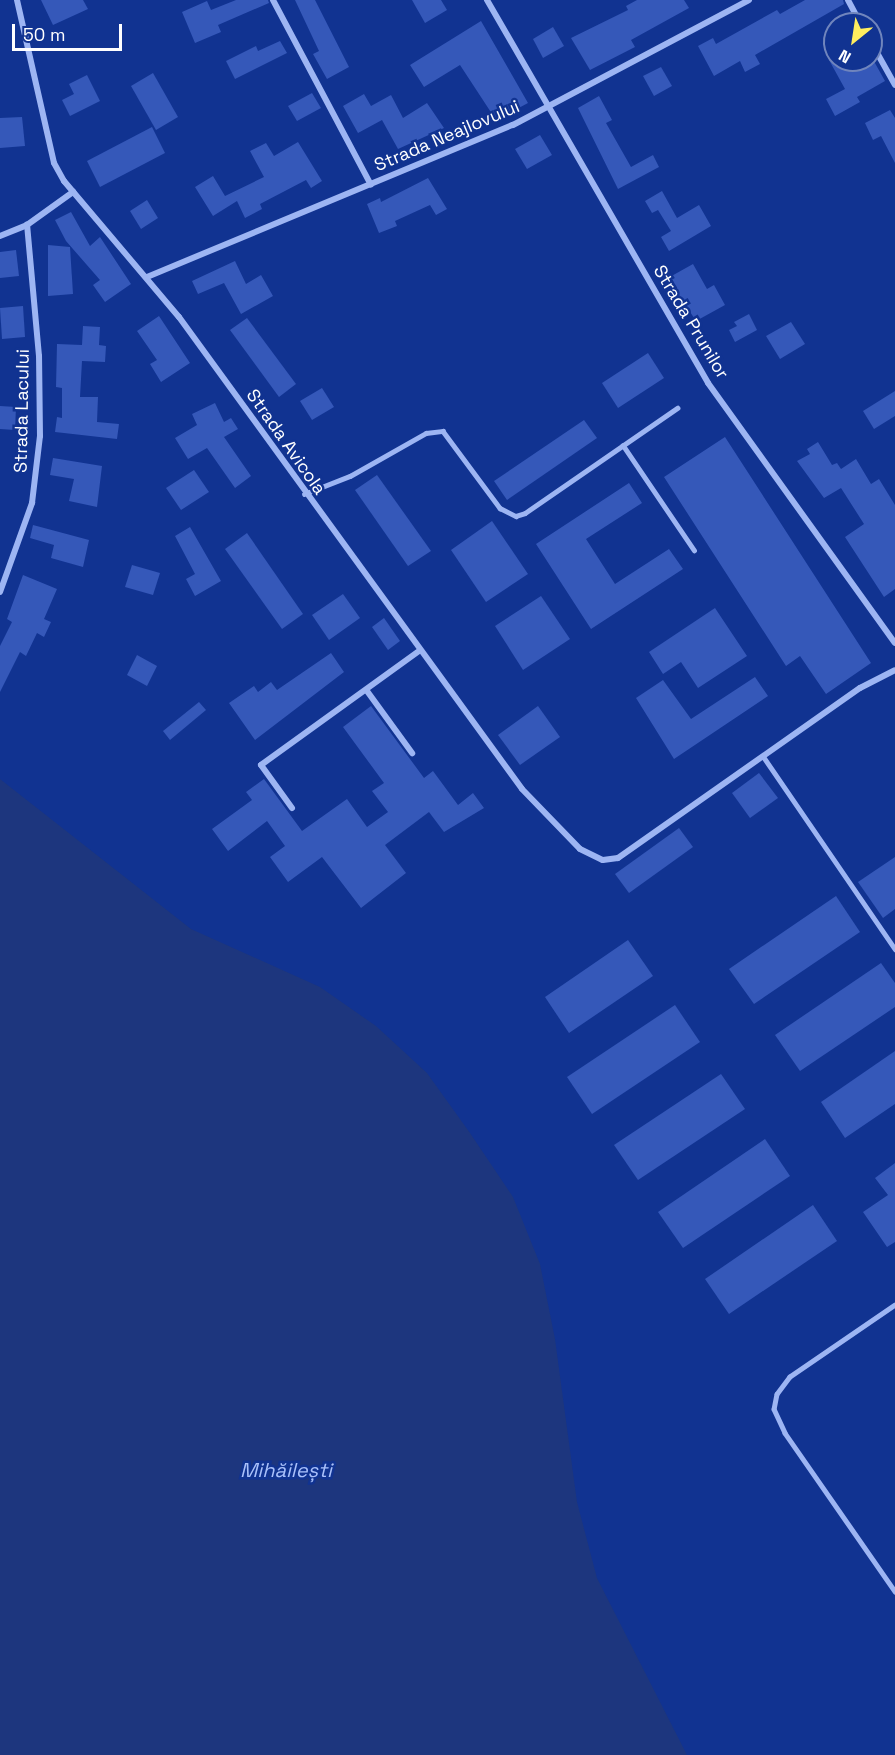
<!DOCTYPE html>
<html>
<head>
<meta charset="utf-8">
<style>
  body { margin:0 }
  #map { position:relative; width:895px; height:1755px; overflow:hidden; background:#113391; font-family:"Space Grotesk",sans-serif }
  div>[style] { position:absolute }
  .water>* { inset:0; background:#1d367e }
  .building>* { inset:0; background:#3558b9 }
  .lane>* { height:4.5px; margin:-2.25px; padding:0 2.25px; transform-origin:2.25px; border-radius:2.25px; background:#9db5f3 }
  .street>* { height:6px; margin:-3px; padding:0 3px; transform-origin:3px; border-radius:3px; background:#9db5f3 }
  span { translate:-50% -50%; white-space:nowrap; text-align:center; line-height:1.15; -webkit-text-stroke:5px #113391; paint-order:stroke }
  .street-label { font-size:18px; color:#fff }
  .water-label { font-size:20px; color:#a9c0fa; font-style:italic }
  .north { position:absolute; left:823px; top:12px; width:60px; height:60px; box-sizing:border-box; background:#113391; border:2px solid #7085bd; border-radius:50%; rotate:210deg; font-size:16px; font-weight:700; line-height:24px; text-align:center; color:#fff }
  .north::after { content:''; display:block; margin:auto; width:21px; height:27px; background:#ffed5e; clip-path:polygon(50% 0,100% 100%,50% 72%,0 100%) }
  .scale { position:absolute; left:12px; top:24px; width:110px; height:27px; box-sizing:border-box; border:3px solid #fff; border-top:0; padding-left:8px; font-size:18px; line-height:21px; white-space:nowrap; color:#fff; -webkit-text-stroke:4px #113391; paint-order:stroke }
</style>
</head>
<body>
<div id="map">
  <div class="water">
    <i style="clip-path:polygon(0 779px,191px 929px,320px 987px,376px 1026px,427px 1073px,470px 1133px,513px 1197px,540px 1264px,555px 1339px,577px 1502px,597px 1578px,687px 1755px,0 1755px)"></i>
  </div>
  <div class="building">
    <i style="clip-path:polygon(41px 0,83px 0,88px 9px,53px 25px)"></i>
    <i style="clip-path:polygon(236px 0,268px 0,269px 3px,218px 25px,221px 32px,195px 43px,182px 12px,207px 1px,211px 10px)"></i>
    <i style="clip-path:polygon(295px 0,315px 0,349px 67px,327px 79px,313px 54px,319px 51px)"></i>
    <i style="clip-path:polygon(412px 0,441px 0,447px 10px,425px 23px)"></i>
    <i style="clip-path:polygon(637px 0,684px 0,689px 8px,631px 40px,635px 47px,590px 70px,571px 38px,628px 10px,626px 6px)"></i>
    <i style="clip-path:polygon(805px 0,843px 0,844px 4px,755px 55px,760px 64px,745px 72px,740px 61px,714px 76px,698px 46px,713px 38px,716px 44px,777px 10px,780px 14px)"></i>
    <i style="clip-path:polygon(481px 21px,528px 103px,496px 120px,460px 65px,424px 87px,410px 65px)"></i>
    <i style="clip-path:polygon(553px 27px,564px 46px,543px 58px,533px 39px)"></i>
    <i style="clip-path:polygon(280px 41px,287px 53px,235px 79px,226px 61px,256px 46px,258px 51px)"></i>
    <i style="clip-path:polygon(871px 56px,885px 81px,857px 97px,860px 102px,835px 116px,826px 99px,845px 89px,829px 60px,871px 60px)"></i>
    <i style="clip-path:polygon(661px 67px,672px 86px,654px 96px,643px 76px)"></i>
    <i style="clip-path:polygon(153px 73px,178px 117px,156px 130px,131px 86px)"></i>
    <i style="clip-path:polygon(87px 75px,100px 101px,70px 116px,62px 100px,74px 94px,69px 84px)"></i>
    <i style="clip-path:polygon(312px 93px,321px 108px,297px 121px,288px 106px)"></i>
    <i style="clip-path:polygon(364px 94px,371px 106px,391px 95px,403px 118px,427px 103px,444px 128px,398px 149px,382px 120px,358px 133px,343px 106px)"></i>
    <i style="clip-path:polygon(599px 96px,612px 120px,606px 123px,631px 167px,653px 155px,659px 167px,618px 189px,578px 108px)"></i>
    <i style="clip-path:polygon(890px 110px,895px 118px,895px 163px,881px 136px,873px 140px,865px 123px)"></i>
    <i style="clip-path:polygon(22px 117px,25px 146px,0 148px,0 118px)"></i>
    <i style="clip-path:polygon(152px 127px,165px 153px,100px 187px,87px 161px)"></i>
    <i style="clip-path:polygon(540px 135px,552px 155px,527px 169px,515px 149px)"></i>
    <i style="clip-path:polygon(298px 142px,322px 181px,311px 188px,306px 180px,260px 204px,262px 209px,245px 218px,237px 201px,213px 216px,195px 187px,213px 176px,225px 196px,264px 177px,250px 151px,266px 143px,274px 156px)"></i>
    <i style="clip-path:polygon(428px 178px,447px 209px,436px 215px,430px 205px,395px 221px,397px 226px,379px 233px,367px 204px,380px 198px,381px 202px)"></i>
    <i style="clip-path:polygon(662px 191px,677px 218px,699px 205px,711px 226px,669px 251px,661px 237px,671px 231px,658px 210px,652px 213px,645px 201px)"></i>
    <i style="clip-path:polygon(147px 200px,158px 218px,141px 229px,130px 211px)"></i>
    <i style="clip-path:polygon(71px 212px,90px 246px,100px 237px,131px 284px,105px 302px,93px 285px,100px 280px,66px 241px,55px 220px)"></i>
    <i style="clip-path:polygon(48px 245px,70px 247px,73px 294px,48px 296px)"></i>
    <i style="clip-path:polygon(16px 250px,19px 276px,0 278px,0 252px)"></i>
    <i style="clip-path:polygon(235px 261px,246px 284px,261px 275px,273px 296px,241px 314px,224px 283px,198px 294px,192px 281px)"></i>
    <i style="clip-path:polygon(693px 264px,707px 289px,714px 285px,725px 305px,696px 321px,668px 278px)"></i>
    <i style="clip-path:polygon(23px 306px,25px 337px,2px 339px,0 308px)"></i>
    <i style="clip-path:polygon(749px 314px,757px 330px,735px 342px,729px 330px,737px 326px,734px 322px)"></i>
    <i style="clip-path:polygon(159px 316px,190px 363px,161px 382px,150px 364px,157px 360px,137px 331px)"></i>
    <i style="clip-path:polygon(247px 318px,296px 384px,279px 397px,230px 330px)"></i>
    <i style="clip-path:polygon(791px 322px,805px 344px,780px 359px,766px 336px)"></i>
    <i style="clip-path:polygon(83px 326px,100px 327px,99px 345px,106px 346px,105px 362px,82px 361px,80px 397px,98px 397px,97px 422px,119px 424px,117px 439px,55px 432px,57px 417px,62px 418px,62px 388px,56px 387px,57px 344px,82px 345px)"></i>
    <i style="clip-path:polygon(648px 353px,664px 378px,618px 408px,602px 383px)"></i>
    <i style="clip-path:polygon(322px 388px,334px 407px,312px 420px,300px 401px)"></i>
    <i style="clip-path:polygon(895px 391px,895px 416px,874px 429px,863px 411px)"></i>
    <i style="clip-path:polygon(215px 403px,224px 422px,231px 418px,238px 429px,224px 437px,251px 476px,235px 488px,207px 448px,188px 459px,175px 438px,197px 425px,192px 414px)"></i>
    <i style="clip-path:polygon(0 406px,16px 407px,15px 430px,0 429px)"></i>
    <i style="clip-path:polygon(584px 420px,597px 438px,507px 500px,494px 481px)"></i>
    <i style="clip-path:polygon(725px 437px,871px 663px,826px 694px,800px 656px,786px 666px,664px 477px)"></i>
    <i style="clip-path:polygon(818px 442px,832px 465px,837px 463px,841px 469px,856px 459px,871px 484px,879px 479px,895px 505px,895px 589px,884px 597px,845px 537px,864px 524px,841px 488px,824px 498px,797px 461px,810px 454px,807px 449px)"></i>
    <i style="clip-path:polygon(53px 458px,102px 466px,97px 507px,69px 501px,74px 479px,50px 475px)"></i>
    <i style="clip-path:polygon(194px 470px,209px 492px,181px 510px,166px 488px)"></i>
    <i style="clip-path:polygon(377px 475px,431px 551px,408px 566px,355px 490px)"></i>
    <i style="clip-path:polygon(629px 483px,642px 503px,586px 539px,615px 584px,669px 549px,683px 569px,591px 629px,536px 544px)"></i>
    <i style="clip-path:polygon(492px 521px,528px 574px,486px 602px,451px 550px)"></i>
    <i style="clip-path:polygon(33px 525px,89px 540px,83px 567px,51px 558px,54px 545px,30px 538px)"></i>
    <i style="clip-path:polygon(190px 527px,221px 581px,195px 596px,186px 579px,195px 574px,175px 536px)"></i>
    <i style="clip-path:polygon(247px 533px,303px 614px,282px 629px,225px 549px)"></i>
    <i style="clip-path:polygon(132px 565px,160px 573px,153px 595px,125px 587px)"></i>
    <i style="clip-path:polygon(23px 575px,57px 589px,44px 619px,51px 622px,44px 637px,37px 633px,26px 656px,20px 652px,0 692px,0 646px,12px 622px,7px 619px)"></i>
    <i style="clip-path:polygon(343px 594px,360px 618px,329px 640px,312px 615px)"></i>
    <i style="clip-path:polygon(541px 596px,570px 639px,523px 670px,495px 626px)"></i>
    <i style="clip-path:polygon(715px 608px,747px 656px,698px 688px,681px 662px,663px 674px,649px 652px)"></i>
    <i style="clip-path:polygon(384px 618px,400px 641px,388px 650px,372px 627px)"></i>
    <i style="clip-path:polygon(331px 653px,344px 672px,255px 740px,229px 703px,254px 686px,258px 692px,271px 682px,277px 690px)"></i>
    <i style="clip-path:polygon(137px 655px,157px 666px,147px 686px,127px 675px)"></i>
    <i style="clip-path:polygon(755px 677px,768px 696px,674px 759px,636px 698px,663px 680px,691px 719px)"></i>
    <i style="clip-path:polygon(199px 702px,206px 710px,170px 740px,163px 731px)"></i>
    <i style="clip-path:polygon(371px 706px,424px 778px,433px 771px,458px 805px,473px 793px,484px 808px,444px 832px,429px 812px,385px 845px,406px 873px,361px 908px,322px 857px,288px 882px,270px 857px,285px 846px,267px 821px,228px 851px,212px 829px,252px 800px,246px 792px,264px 779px,302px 831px,347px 799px,367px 827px,388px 812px,372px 791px,384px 783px,343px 727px)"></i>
    <i style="clip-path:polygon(538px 706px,560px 737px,520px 765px,498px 735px)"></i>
    <i style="clip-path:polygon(759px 773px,778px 798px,750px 818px,732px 793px)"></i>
    <i style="clip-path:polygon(679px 828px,693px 847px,629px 893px,615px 874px)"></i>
    <i style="clip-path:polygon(895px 857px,895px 909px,883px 918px,858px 882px)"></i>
    <i style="clip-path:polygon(836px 896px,860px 932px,754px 1004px,729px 969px)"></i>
    <i style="clip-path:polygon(628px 940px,653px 976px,569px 1033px,545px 997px)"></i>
    <i style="clip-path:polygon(881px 963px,895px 983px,895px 1007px,800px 1071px,775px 1035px)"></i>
    <i style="clip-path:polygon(675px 1005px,700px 1042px,592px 1114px,567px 1077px)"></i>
    <i style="clip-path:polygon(895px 1051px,895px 1104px,845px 1138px,821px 1102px)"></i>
    <i style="clip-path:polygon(721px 1074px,745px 1109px,638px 1180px,614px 1145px)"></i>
    <i style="clip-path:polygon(765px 1139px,790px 1176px,683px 1248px,658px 1212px)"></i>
    <i style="clip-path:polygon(895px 1163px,895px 1242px,887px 1247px,863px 1212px,888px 1195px,875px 1178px)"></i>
    <i style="clip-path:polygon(813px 1205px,837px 1241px,729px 1314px,705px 1279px)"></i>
  </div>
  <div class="lane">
    <i style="left:623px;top:445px;width:127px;rotate:55.9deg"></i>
    <i style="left:304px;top:494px;width:49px;rotate:-21.4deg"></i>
    <i style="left:350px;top:476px;width:87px;rotate:-29.5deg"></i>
    <i style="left:426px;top:433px;width:17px;rotate:-7deg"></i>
    <i style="left:443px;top:431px;width:96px;rotate:53.5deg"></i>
    <i style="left:500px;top:508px;width:18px;rotate:27deg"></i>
    <i style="left:516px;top:516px;width:9px;rotate:-18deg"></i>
    <i style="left:525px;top:513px;width:185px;rotate:-34.6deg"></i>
    <i style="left:763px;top:756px;width:234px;rotate:55.6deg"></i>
    <i style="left:895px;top:1305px;width:127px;rotate:145.6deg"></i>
    <i style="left:790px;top:1377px;width:21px;rotate:127deg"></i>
    <i style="left:777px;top:1394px;width:15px;rotate:101deg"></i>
    <i style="left:774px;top:1409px;width:26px;rotate:65deg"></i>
    <i style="left:785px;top:1433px;width:193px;rotate:55.2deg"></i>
  </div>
  <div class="street">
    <i style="left:17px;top:0;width:167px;rotate:77.2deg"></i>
    <i style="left:54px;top:163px;width:21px;rotate:61deg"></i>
    <i style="left:64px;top:181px;width:178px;rotate:49.8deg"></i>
    <i style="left:179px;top:317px;width:583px;rotate:53.99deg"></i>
    <i style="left:522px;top:789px;width:83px;rotate:46deg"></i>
    <i style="left:580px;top:849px;width:25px;rotate:26deg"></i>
    <i style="left:603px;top:860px;width:15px;rotate:-8deg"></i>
    <i style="left:618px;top:858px;width:296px;rotate:-35.1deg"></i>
    <i style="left:860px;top:688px;width:39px;rotate:-27deg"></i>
    <i style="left:273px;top:0;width:209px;rotate:62.1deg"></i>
    <i style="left:487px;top:0;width:442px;rotate:60deg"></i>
    <i style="left:708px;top:383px;width:320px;rotate:54.3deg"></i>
    <i style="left:848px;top:0;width:27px;rotate:62deg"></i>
    <i style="left:871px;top:42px;width:49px;rotate:60.8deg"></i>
    <i style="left:0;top:236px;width:29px;rotate:-22deg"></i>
    <i style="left:27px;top:225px;width:57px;rotate:-35.7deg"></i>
    <i style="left:147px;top:277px;width:396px;rotate:-22.6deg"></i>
    <i style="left:513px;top:125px;width:267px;rotate:-27.9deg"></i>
    <i style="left:0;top:592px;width:95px;rotate:-70.2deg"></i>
    <i style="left:32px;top:503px;width:67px;rotate:-83.2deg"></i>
    <i style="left:40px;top:436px;width:80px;rotate:-90.7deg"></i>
    <i style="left:39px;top:356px;width:132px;rotate:-95.2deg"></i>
    <i style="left:367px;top:691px;width:77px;rotate:54deg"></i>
    <i style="left:292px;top:808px;width:53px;rotate:-125.8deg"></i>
    <i style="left:261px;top:765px;width:195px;rotate:-35.8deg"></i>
  </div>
  <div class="street-label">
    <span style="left:447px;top:136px;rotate:-23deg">Strada Neajlovului</span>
    <span style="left:691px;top:322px;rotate:59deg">Strada Prunilor</span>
    <span style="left:22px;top:411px;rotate:-89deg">Strada Lacului</span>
    <span style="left:286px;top:442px;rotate:55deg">Strada Avicola</span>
  </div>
  <div class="water-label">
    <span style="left:286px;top:1470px">Mihăilești</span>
  </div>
  <div class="north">N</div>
  <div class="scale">50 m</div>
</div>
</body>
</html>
